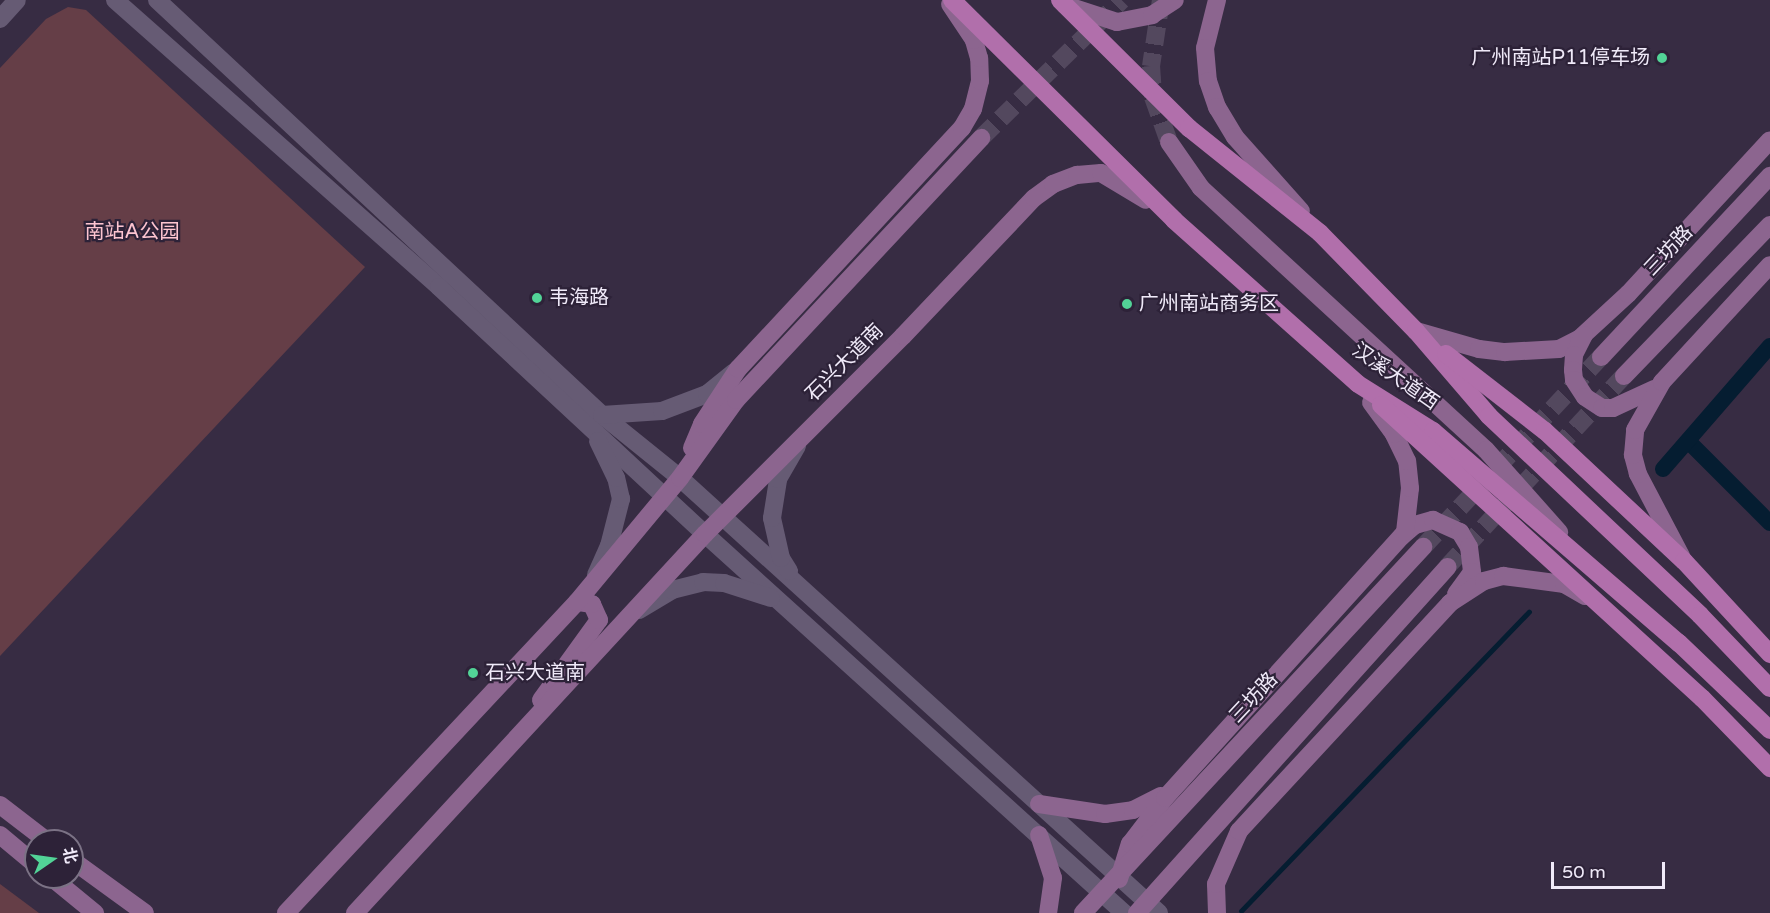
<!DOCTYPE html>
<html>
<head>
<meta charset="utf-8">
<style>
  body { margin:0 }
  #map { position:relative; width:1770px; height:913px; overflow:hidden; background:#372c43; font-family:"Varela Round","Noto Sans SC",sans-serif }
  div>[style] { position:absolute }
  .green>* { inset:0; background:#653e47 }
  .stream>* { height:4.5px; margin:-2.25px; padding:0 2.25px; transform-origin:2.25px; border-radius:2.25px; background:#051d31 }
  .canal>* { height:16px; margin:-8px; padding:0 8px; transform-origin:8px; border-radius:8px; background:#051d31 }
  .secondary-tunnel>* { height:18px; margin-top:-9px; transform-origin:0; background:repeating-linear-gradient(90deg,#53485e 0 18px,transparent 0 27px) }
  .tertiary>* { height:18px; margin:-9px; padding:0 9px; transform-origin:9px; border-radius:9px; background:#665b74 }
  .secondary>* { height:18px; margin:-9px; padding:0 9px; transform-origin:9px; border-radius:9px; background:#8c658f }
  .primary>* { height:18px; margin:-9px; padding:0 9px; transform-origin:9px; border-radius:9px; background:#b16fab }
  .dots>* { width:16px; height:16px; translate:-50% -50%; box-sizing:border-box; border:3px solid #2d2238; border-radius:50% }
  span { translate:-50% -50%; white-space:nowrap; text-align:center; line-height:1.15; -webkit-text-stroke:4.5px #2d2238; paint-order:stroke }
  .poi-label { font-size:20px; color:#f0eaf9 }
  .right { translate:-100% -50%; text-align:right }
  .left { translate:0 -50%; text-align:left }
  .park-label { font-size:20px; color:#fdc4d0 }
  .street-label { font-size:20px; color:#f0eaf9 }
  .north { position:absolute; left:24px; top:829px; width:60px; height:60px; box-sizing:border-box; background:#2d2238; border:2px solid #7b7285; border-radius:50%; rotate:77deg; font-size:16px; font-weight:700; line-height:24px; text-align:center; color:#f0eaf9 }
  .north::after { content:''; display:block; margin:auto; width:21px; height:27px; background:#52d397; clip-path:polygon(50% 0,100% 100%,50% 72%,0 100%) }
  .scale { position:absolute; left:1551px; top:862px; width:114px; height:27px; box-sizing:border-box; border:3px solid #f0eaf9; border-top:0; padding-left:8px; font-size:18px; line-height:21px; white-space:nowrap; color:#f0eaf9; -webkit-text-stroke:4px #2d2238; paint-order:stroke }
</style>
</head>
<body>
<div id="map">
  <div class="green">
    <i style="clip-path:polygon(68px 7px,86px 10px,365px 267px,0 656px,0 68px,46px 19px)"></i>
    <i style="clip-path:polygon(0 884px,39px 913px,0 913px)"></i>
  </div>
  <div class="stream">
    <i style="left:1241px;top:911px;width:415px;rotate:-46.1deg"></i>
  </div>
  <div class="canal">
    <i style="left:1688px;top:441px;width:116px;rotate:45deg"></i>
    <i style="left:1663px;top:469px;width:163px;rotate:-49deg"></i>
  </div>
  <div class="secondary-tunnel">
    <i style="left:1161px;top:0;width:67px;rotate:98.6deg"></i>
    <i style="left:1151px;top:66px;width:31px;rotate:86deg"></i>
    <i style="left:1153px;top:97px;width:48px;rotate:70.4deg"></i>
    <i style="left:981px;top:138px;width:197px;rotate:-44.4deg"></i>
    <i style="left:1423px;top:547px;width:260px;rotate:-46.9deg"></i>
    <i style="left:1447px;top:567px;width:260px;rotate:-47.2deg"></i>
  </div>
  <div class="tertiary">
    <i style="left:115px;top:0;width:433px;rotate:41.5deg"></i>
    <i style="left:439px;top:287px;width:363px;rotate:42.9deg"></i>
    <i style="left:705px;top:534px;width:565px;rotate:42.13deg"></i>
    <i style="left:157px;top:0;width:608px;rotate:43deg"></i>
    <i style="left:602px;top:415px;width:100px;rotate:38.9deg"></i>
    <i style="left:680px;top:478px;width:647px;rotate:42.24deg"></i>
    <i style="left:0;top:19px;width:25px;rotate:-48deg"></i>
    <i style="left:602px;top:415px;width:60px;rotate:-3.8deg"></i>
    <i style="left:662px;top:411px;width:48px;rotate:-20.7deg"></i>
    <i style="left:707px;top:394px;width:35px;rotate:-39deg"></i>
    <i style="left:789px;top:571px;width:15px;rotate:-122deg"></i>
    <i style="left:781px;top:558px;width:41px;rotate:-102.7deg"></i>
    <i style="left:772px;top:518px;width:39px;rotate:-81deg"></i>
    <i style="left:778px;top:479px;width:38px;rotate:-60deg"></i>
    <i style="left:596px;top:575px;width:32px;rotate:-66deg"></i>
    <i style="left:609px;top:546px;width:49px;rotate:-75.7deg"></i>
    <i style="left:621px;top:499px;width:22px;rotate:-103deg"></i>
    <i style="left:616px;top:478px;width:41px;rotate:-115.9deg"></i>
    <i style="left:639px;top:610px;width:39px;rotate:-31deg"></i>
    <i style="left:672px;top:590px;width:32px;rotate:-14deg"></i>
    <i style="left:703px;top:582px;width:21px;rotate:3deg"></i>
    <i style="left:724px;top:583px;width:49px;rotate:17.7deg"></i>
  </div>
  <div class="secondary">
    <i style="left:1217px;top:0;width:49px;rotate:104deg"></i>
    <i style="left:1205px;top:48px;width:33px;rotate:85deg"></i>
    <i style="left:1208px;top:81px;width:28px;rotate:71deg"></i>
    <i style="left:1217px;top:107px;width:35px;rotate:59deg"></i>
    <i style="left:1235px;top:137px;width:99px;rotate:48.3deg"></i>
    <i style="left:1065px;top:5px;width:55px;rotate:18.1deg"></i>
    <i style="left:1117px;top:22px;width:36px;rotate:-11deg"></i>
    <i style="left:1152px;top:15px;width:27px;rotate:-33deg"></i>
    <i style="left:1169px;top:142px;width:56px;rotate:55.2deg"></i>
    <i style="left:1201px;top:188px;width:387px;rotate:42.6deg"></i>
    <i style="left:1486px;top:450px;width:110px;rotate:48.3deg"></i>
    <i style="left:1416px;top:331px;width:66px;rotate:15.9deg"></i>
    <i style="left:1479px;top:349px;width:26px;rotate:7deg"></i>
    <i style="left:1505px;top:352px;width:54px;rotate:-3.2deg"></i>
    <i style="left:1559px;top:349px;width:22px;rotate:-27deg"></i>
    <i style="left:1579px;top:339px;width:67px;rotate:-42.6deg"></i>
    <i style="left:1628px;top:294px;width:209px;rotate:-47.3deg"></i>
    <i style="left:1584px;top:335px;width:22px;rotate:117deg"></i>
    <i style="left:1574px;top:355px;width:15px;rotate:94deg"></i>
    <i style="left:1573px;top:370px;width:10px;rotate:84deg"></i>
    <i style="left:1574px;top:380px;width:20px;rotate:57deg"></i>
    <i style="left:1585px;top:397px;width:20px;rotate:33deg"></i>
    <i style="left:1602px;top:408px;width:11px"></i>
    <i style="left:1613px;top:408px;width:45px;rotate:-24.9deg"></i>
    <i style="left:1601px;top:357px;width:248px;rotate:-47deg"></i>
    <i style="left:1624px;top:376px;width:210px;rotate:-46deg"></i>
    <i style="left:692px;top:448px;width:26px;rotate:-67deg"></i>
    <i style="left:702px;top:424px;width:66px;rotate:-56.8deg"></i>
    <i style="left:738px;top:369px;width:329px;rotate:-47.1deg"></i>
    <i style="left:962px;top:128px;width:22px;rotate:-60deg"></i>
    <i style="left:973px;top:109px;width:29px;rotate:-76deg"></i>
    <i style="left:980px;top:81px;width:23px;rotate:-92deg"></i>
    <i style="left:979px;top:58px;width:19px;rotate:-106deg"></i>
    <i style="left:974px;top:40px;width:43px;rotate:-123.7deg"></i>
    <i style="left:1401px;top:537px;width:18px;rotate:-41deg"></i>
    <i style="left:1415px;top:525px;width:19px;rotate:-16deg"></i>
    <i style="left:1433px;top:520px;width:30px;rotate:24deg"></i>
    <i style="left:1460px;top:532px;width:17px;rotate:59deg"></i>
    <i style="left:1469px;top:547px;width:25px;rotate:83deg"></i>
    <i style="left:1472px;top:572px;width:27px;rotate:126deg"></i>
    <i style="left:1681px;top:556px;width:93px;rotate:-117.7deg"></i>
    <i style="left:1638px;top:474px;width:20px;rotate:-105deg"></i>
    <i style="left:1633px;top:455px;width:25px;rotate:-85deg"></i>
    <i style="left:1635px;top:430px;width:55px;rotate:-60.6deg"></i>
    <i style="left:1662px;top:382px;width:159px;rotate:-47.3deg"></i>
    <i style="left:541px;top:700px;width:99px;rotate:-54.1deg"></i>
    <i style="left:599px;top:620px;width:17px;rotate:-114deg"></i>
    <i style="left:592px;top:604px;width:15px;rotate:-172deg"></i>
    <i style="left:1039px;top:804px;width:67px;rotate:8.6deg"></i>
    <i style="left:1105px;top:814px;width:28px;rotate:-8deg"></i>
    <i style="left:1133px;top:810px;width:31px;rotate:-27deg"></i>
    <i style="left:0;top:805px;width:59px;rotate:37.5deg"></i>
    <i style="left:0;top:835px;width:47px;rotate:39.8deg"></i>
    <i style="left:1039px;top:835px;width:45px;rotate:72deg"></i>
    <i style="left:1053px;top:878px;width:35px;rotate:98deg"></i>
    <i style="left:72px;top:860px;width:90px;rotate:36deg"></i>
    <i style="left:51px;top:877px;width:57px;rotate:39.3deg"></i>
    <i style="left:1119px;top:879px;width:37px;rotate:-73deg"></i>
    <i style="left:1130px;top:844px;width:58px;rotate:-52.7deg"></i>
    <i style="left:1165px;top:798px;width:358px;rotate:-47.9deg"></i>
    <i style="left:1405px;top:532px;width:44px;rotate:-83.5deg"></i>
    <i style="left:1410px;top:488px;width:27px;rotate:-96deg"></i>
    <i style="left:1407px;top:461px;width:30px;rotate:-116deg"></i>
    <i style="left:1394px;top:434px;width:39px;rotate:-126deg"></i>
    <i style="left:286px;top:913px;width:426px;rotate:-46.9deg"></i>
    <i style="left:577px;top:602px;width:161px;rotate:-50.3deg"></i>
    <i style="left:680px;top:478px;width:96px;rotate:-54.3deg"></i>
    <i style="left:736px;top:400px;width:359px;rotate:-46.9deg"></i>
    <i style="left:355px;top:913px;width:516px;rotate:-47.28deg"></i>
    <i style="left:705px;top:534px;width:280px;rotate:-45deg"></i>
    <i style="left:903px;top:336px;width:190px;rotate:-46.5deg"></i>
    <i style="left:1034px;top:198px;width:24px;rotate:-36deg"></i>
    <i style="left:1053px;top:184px;width:26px;rotate:-21deg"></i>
    <i style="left:1077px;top:175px;width:24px;rotate:-5deg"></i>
    <i style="left:1101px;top:173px;width:52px;rotate:31deg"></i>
    <i style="left:1083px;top:913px;width:500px;rotate:-47.1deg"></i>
    <i style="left:1137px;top:913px;width:465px;rotate:-48.1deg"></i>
    <i style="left:1217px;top:913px;width:29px;rotate:-92deg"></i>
    <i style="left:1216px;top:884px;width:58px;rotate:-66.5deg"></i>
    <i style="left:1239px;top:831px;width:311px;rotate:-47.2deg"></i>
    <i style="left:1450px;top:603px;width:40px;rotate:-32.9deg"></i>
    <i style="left:1484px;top:581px;width:20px;rotate:-15deg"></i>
    <i style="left:1503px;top:576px;width:62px;rotate:7.5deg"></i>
    <i style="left:1564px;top:584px;width:24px;rotate:30deg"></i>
  </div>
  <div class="primary">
    <i style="left:952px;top:0;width:313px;rotate:44.7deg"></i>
    <i style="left:1174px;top:220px;width:246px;rotate:41.7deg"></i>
    <i style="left:1358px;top:384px;width:89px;rotate:32.1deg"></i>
    <i style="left:1433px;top:431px;width:325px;rotate:40.8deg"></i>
    <i style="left:1679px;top:643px;width:126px;rotate:43.7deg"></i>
    <i style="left:1060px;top:0;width:182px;rotate:44.8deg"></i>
    <i style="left:1189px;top:128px;width:168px;rotate:38.7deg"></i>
    <i style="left:1320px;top:233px;width:137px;rotate:45.6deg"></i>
    <i style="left:1416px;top:331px;width:112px;rotate:49.3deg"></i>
    <i style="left:1489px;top:416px;width:290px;rotate:43.3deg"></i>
    <i style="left:1700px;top:615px;width:101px;rotate:46.2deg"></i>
    <i style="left:1446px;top:354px;width:125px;rotate:37.9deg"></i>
    <i style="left:1545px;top:431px;width:190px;rotate:43.1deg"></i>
    <i style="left:1684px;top:561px;width:127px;rotate:47.2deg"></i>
    <i style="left:1381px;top:405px;width:435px;rotate:42.4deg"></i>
    <i style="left:1702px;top:698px;width:98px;rotate:45.8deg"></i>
  </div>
  <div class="dots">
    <i style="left:1662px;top:58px;background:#52d397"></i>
    <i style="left:537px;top:298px;background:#52d397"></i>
    <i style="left:1127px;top:304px;background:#52d397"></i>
    <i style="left:473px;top:673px;background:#52d397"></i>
  </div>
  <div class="poi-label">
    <span class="right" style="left:1650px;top:58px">广州南站P11停车场</span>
    <span class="left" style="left:549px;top:298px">韦海路</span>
    <span class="left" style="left:1139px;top:304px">广州南站商务区</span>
    <span class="left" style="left:485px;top:673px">石兴大道南</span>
  </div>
  <div class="park-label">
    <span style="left:132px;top:232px">南站A公园</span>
  </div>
  <div class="street-label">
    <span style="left:1669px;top:251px;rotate:-47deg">三坊路</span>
    <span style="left:845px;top:363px;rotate:-45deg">石兴大道南</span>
    <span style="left:1395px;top:377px;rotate:35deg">汉溪大道西</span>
    <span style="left:1254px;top:698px;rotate:-47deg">三坊路</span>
  </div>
  <div class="north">北</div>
  <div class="scale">50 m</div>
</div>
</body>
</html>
